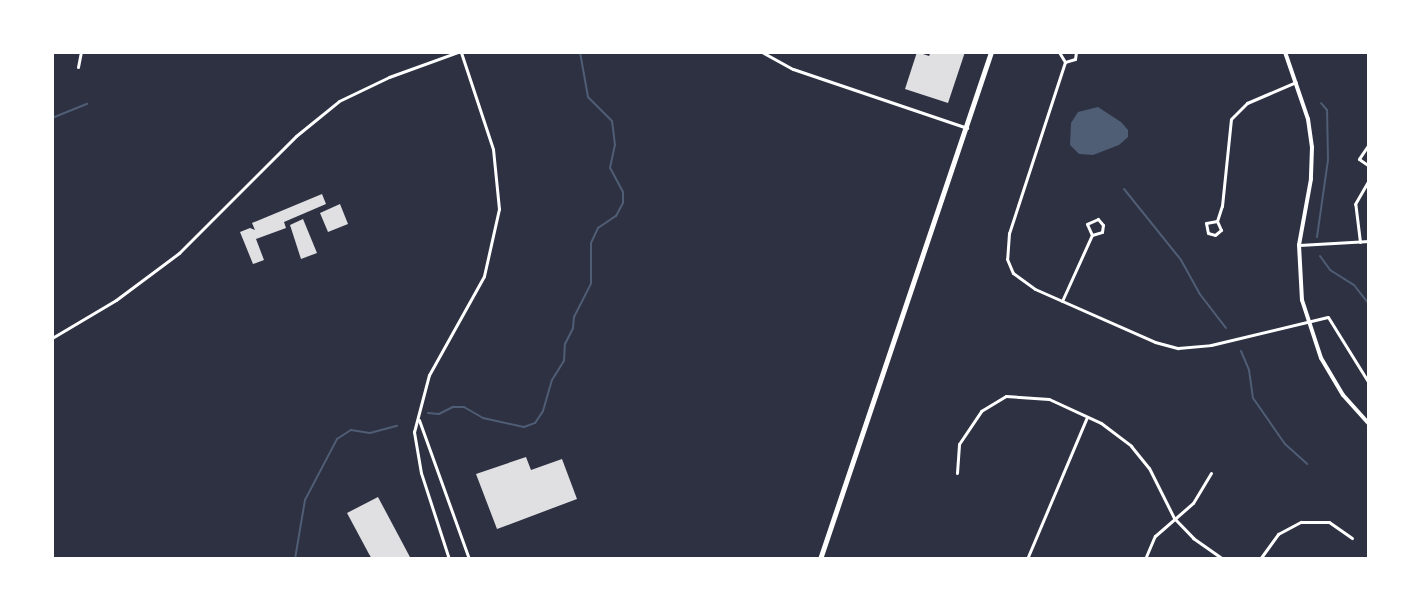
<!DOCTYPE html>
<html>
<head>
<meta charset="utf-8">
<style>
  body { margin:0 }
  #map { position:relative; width:1421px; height:611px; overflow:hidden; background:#2d3142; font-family:Cabin,sans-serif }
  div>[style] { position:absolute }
  .water>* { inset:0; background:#4f5d75 }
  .stream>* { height:2px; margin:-1px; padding:0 1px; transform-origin:1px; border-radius:1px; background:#4f5d75 }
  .building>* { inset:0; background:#e0e0e3 }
  .minor>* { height:3px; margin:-1.5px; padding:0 1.5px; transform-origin:1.5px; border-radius:1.5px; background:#fff }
  .tertiary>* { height:4px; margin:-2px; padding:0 2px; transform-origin:2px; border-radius:2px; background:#fff }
  .secondary>* { height:5px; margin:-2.5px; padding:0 2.5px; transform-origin:2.5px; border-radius:2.5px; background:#fff }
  span { translate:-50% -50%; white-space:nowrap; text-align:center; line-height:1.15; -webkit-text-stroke:8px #fff; paint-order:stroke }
  .frame { position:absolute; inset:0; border:54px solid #fff; pointer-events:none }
</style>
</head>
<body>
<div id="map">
  <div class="water">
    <i style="clip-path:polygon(1098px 107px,1121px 122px,1128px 130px,1128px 137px,1119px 145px,1093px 155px,1079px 154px,1070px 145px,1071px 123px,1078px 112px)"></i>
  </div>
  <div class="stream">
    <i style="left:52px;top:118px;width:38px;rotate:-22deg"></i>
    <i style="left:1124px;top:189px;width:91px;rotate:51.2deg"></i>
    <i style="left:1181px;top:260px;width:38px;rotate:61deg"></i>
    <i style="left:1199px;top:293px;width:44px;rotate:52.4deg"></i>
    <i style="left:1317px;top:237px;width:78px;rotate:-81.9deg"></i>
    <i style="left:1328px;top:160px;width:50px;rotate:-91.1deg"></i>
    <i style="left:1327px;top:110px;width:9px;rotate:-131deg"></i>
    <i style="left:1320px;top:256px;width:17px;rotate:54deg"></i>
    <i style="left:1330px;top:270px;width:28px;rotate:32deg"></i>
    <i style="left:1354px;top:285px;width:24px;rotate:52deg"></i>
    <i style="left:1241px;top:351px;width:21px;rotate:67deg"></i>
    <i style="left:1249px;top:370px;width:28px;rotate:82deg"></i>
    <i style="left:1253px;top:398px;width:56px;rotate:55.2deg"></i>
    <i style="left:1285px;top:444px;width:30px;rotate:42deg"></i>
    <i style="left:428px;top:413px;width:11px;rotate:5deg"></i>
    <i style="left:439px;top:414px;width:16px;rotate:-27deg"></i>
    <i style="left:453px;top:407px;width:11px"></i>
    <i style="left:464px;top:407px;width:22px;rotate:30deg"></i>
    <i style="left:483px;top:418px;width:42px;rotate:12.4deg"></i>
    <i style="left:524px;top:427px;width:12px;rotate:-20deg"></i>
    <i style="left:535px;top:423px;width:14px;rotate:-56deg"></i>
    <i style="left:543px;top:411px;width:32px;rotate:-74deg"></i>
    <i style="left:552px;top:380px;width:22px;rotate:-58deg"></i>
    <i style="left:564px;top:361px;width:17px;rotate:-87deg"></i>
    <i style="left:565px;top:344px;width:18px;rotate:-63deg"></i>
    <i style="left:573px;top:328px;width:11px;rotate:-85deg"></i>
    <i style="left:574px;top:317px;width:38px;rotate:-63deg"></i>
    <i style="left:591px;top:283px;width:40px;rotate:-90deg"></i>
    <i style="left:591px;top:243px;width:17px;rotate:-65deg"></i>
    <i style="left:598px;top:228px;width:22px;rotate:-34deg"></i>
    <i style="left:616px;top:216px;width:15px;rotate:-62deg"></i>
    <i style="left:623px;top:203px;width:11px;rotate:-90deg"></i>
    <i style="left:623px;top:192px;width:27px;rotate:-118deg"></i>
    <i style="left:610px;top:168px;width:24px;rotate:-78deg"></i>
    <i style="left:615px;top:145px;width:24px;rotate:-97deg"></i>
    <i style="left:612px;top:121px;width:34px;rotate:-135deg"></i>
    <i style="left:588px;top:97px;width:46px;rotate:-100.1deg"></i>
    <i style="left:295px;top:559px;width:60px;rotate:-80.4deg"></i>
    <i style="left:305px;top:500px;width:69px;rotate:-62.3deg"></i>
    <i style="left:337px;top:439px;width:17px;rotate:-33deg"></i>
    <i style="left:351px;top:430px;width:19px;rotate:9deg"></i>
    <i style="left:370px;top:433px;width:28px;rotate:-15deg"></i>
  </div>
  <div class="building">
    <i style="clip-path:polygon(917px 52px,929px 56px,931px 52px,965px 52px,948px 103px,905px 89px)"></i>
    <i style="clip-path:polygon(322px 194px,326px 204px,284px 222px,286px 228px,256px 239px,264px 260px,253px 264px,240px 232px,250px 228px,255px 230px,252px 223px)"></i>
    <i style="clip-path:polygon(340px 204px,348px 224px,328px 232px,320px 213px)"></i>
    <i style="clip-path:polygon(303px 219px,317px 253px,301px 259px,290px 225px)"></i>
    <i style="clip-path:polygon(526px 457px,531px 470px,562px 459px,577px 499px,497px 529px,476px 474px)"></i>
    <i style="clip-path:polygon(378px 497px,411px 559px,372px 559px,369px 554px,347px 513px)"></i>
  </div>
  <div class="minor">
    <i style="left:762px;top:52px;width:35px;rotate:29deg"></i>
    <i style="left:793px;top:69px;width:184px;rotate:18.7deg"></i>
    <i style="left:1059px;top:52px;width:12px;rotate:59deg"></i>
    <i style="left:1076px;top:52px;width:7px;rotate:98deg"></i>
    <i style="left:1075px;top:59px;width:10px;rotate:163deg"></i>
    <i style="left:1065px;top:62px;width:180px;rotate:108.1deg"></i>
    <i style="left:1009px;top:233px;width:26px;rotate:94deg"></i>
    <i style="left:1007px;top:259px;width:15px;rotate:67deg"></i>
    <i style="left:1013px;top:273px;width:27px;rotate:36deg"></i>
    <i style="left:1035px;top:289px;width:131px;rotate:23.8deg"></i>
    <i style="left:1155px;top:342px;width:24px;rotate:15deg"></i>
    <i style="left:1178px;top:348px;width:33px;rotate:-5deg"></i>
    <i style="left:1211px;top:345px;width:120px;rotate:-13.5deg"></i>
    <i style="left:1328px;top:317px;width:78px;rotate:58.2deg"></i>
    <i style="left:78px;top:67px;width:15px;rotate:-79deg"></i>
    <i style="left:1369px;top:144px;width:18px;rotate:124deg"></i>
    <i style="left:1359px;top:159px;width:12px;rotate:35deg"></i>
    <i style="left:1217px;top:221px;width:11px;rotate:170deg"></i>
    <i style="left:1206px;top:223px;width:10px;rotate:79deg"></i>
    <i style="left:1208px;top:233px;width:7px;rotate:16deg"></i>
    <i style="left:1215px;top:235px;width:8px;rotate:-40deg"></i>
    <i style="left:1221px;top:230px;width:10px;rotate:-114deg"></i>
    <i style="left:1217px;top:221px;width:16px;rotate:-72deg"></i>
    <i style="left:1222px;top:206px;width:87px;rotate:-84.1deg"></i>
    <i style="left:1231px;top:119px;width:23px;rotate:-45deg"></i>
    <i style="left:1247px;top:103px;width:53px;rotate:-23.2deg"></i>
    <i style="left:1360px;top:242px;width:38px;rotate:-97deg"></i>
    <i style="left:1355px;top:204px;width:28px;rotate:-60deg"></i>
    <i style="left:1299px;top:245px;width:70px;rotate:-3.3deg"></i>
    <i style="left:1062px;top:301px;width:72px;rotate:-65.6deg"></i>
    <i style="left:1092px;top:235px;width:10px;rotate:-17deg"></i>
    <i style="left:1102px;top:232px;width:7px;rotate:-82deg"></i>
    <i style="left:1103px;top:225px;width:8px;rotate:-130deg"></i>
    <i style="left:1098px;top:219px;width:12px;rotate:156deg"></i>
    <i style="left:1087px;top:224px;width:12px;rotate:66deg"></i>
    <i style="left:52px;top:338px;width:74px;rotate:-30.7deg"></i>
    <i style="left:116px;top:300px;width:79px;rotate:-36.7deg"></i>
    <i style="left:179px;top:253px;width:165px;rotate:-45deg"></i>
    <i style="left:296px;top:136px;width:55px;rotate:-39.1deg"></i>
    <i style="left:339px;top:101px;width:55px;rotate:-25.6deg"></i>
    <i style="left:389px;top:77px;width:73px;rotate:-19.9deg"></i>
    <i style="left:419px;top:420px;width:148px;rotate:70.2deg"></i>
    <i style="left:957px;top:473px;width:29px;rotate:-86deg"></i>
    <i style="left:959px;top:444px;width:40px;rotate:-56deg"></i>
    <i style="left:981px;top:411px;width:29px;rotate:-31deg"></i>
    <i style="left:1006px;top:396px;width:43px;rotate:4deg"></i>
    <i style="left:1049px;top:399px;width:57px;rotate:24.8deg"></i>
    <i style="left:1101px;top:423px;width:38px;rotate:37deg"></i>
    <i style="left:1131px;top:446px;width:28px;rotate:51deg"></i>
    <i style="left:1149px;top:468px;width:56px;rotate:63.4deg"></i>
    <i style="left:1174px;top:518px;width:28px;rotate:46deg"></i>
    <i style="left:1193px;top:538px;width:37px;rotate:35deg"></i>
    <i style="left:449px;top:559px;width:90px;rotate:-108deg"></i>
    <i style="left:421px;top:473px;width:42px;rotate:-99.7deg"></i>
    <i style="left:414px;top:432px;width:59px;rotate:-75.3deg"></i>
    <i style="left:429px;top:375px;width:113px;rotate:-60.9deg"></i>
    <i style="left:484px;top:276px;width:69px;rotate:-77.4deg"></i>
    <i style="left:499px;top:209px;width:60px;rotate:-95.7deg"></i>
    <i style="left:493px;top:149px;width:102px;rotate:-108.3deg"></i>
    <i style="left:1027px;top:559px;width:154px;rotate:-67.1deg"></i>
    <i style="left:1145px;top:559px;width:25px;rotate:-67deg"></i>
    <i style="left:1155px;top:536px;width:50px;rotate:-41deg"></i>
    <i style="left:1193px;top:503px;width:35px;rotate:-59deg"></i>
    <i style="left:1260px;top:559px;width:31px;rotate:-54deg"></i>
    <i style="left:1278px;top:534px;width:26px;rotate:-28deg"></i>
    <i style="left:1301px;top:522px;width:28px"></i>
    <i style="left:1329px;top:522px;width:28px;rotate:35deg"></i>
  </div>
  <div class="tertiary">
    <i style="left:1285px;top:52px;width:71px;rotate:71.1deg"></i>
    <i style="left:1308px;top:119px;width:28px;rotate:82deg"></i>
    <i style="left:1312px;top:147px;width:32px;rotate:92deg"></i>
    <i style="left:1311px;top:179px;width:67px;rotate:100.3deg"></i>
    <i style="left:1299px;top:245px;width:55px;rotate:86.9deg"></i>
    <i style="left:1302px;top:300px;width:61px;rotate:71.9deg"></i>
    <i style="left:1321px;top:358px;width:43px;rotate:59.3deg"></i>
    <i style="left:1343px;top:395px;width:39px;rotate:48deg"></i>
  </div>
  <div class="secondary">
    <i style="left:820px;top:559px;width:535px;rotate:-71.36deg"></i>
  </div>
  <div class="frame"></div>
</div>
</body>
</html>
